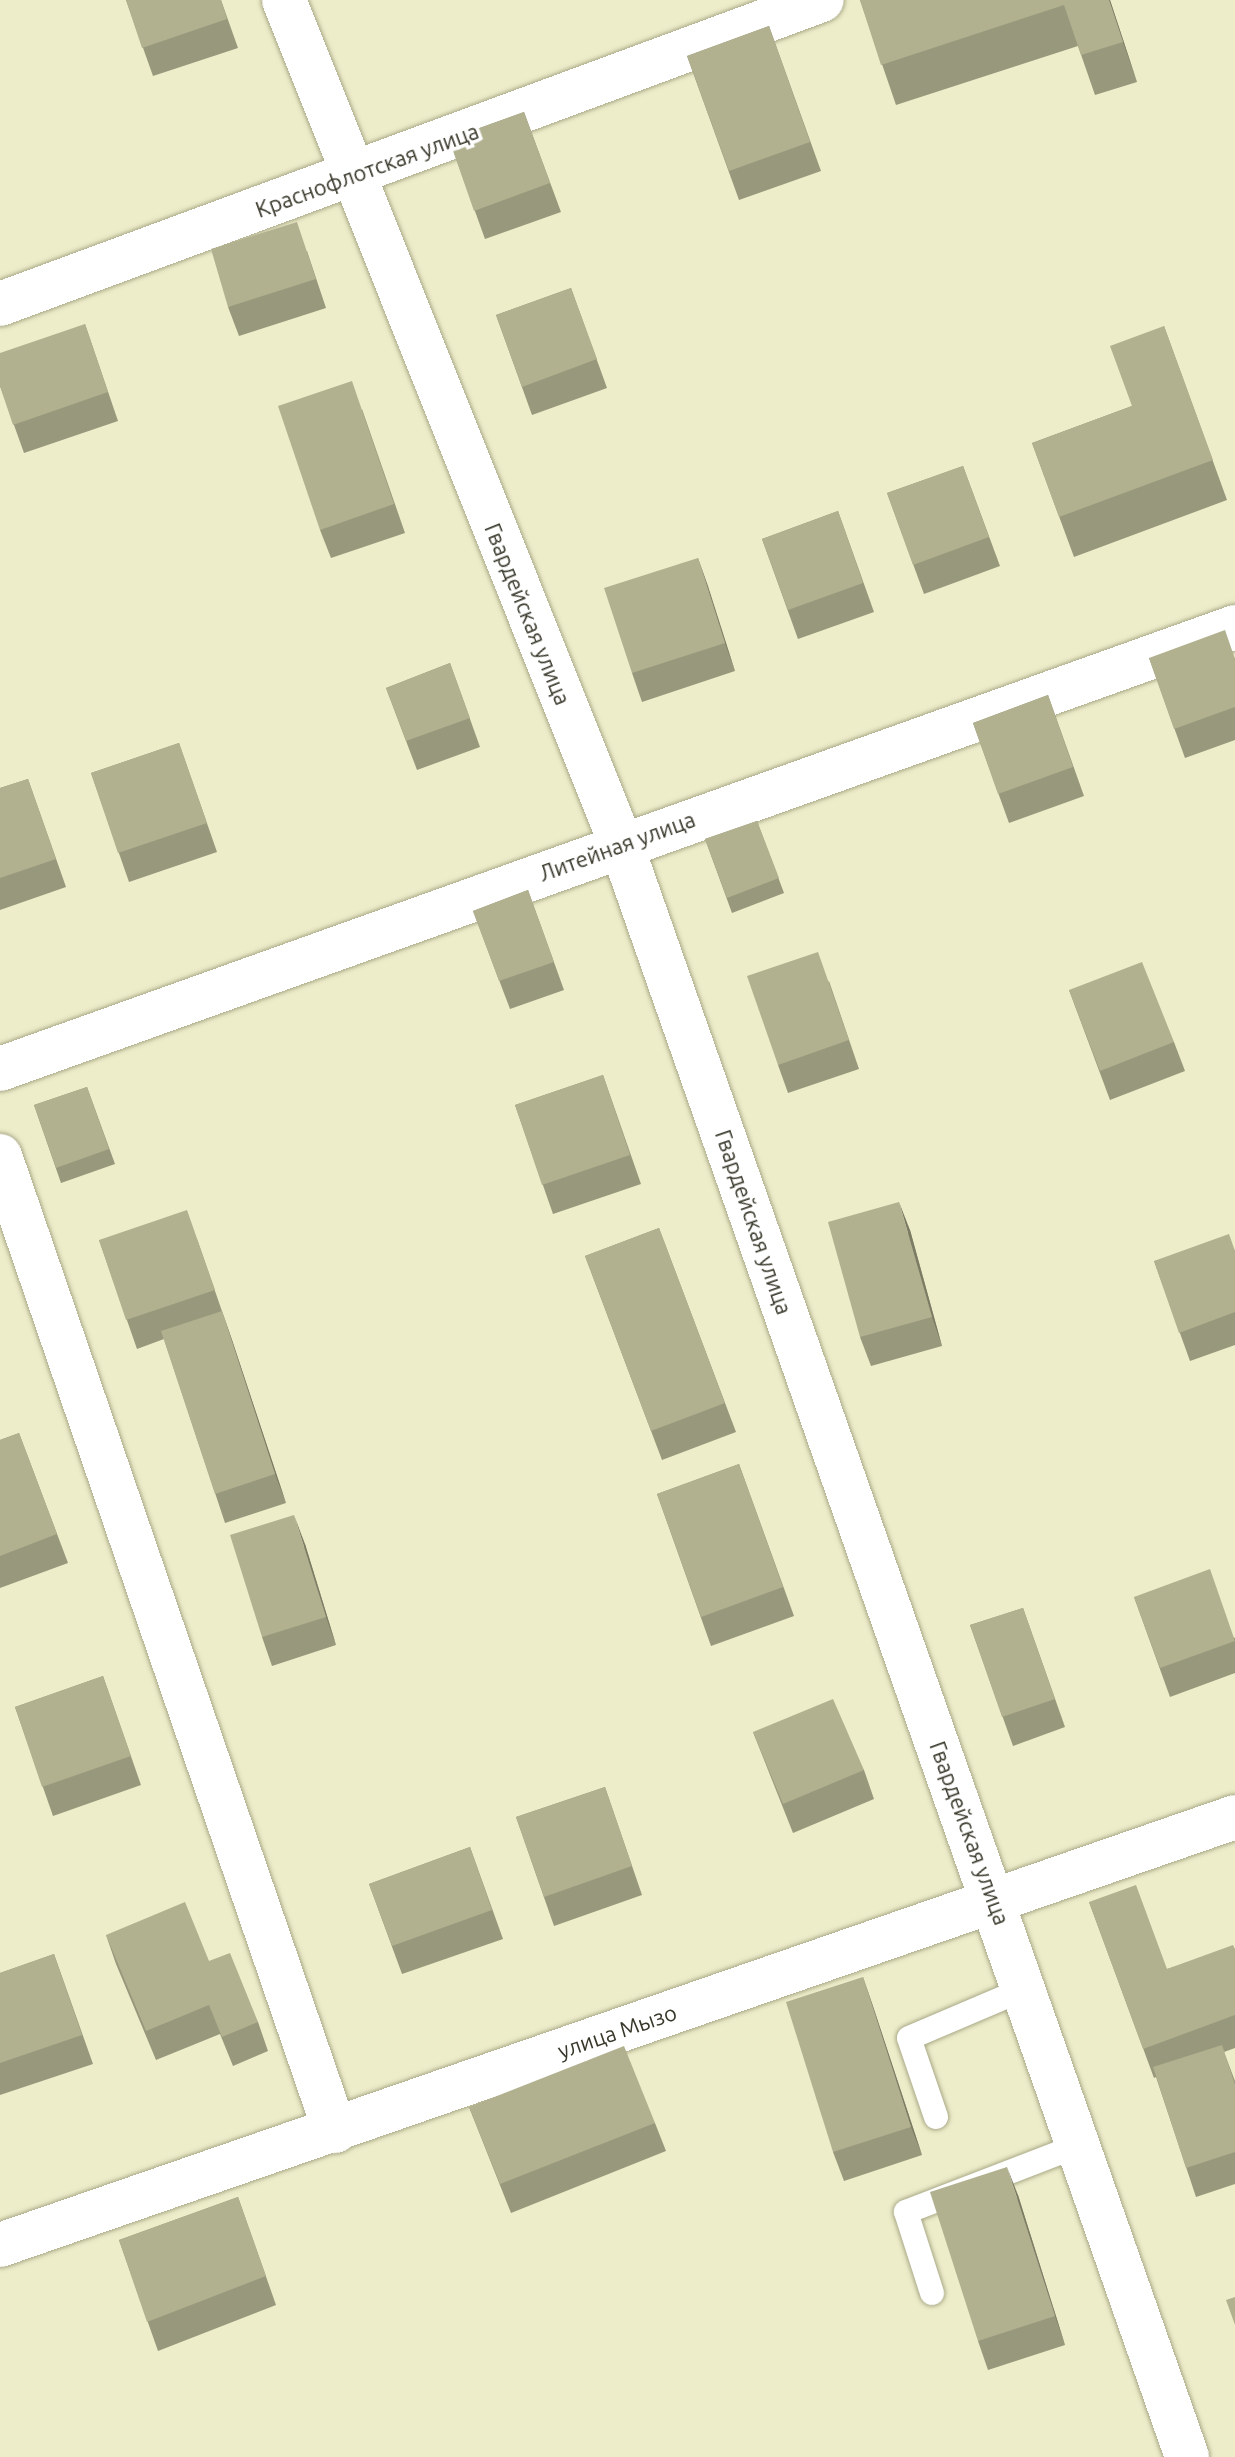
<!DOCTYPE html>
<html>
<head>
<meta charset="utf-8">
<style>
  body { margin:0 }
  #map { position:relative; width:1235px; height:2457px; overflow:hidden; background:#ededca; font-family:Ubuntu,sans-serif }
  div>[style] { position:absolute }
  .roads { filter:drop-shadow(0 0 2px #a9a988) drop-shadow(0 0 2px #a9a988) }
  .lane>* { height:24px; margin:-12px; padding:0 12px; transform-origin:12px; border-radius:12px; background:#fff }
  .street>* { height:44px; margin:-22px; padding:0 22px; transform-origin:22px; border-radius:22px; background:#fff }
  .wall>* { inset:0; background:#98987c }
  .shaded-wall>* { inset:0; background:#7c7c65 }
  .building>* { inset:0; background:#b1b190 }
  span { translate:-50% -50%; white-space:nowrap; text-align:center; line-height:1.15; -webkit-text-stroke:7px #fff; paint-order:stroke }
  .street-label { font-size:22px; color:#37372a }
</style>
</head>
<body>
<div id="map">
  <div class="roads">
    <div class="lane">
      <i style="left:936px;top:2117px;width:83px;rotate:-108.9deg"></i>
      <i style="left:909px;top:2038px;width:127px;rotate:-23.1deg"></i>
      <i style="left:932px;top:2293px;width:85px;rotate:-107.8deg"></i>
      <i style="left:906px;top:2212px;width:189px;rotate:-21.1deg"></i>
    </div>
    <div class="street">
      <i style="left:284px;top:0;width:909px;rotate:68.23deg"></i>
      <i style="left:621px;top:844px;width:1709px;rotate:70.66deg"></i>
      <i style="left:0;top:304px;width:876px;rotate:-20.3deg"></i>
      <i style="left:0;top:1069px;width:1312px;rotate:-19.69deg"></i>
      <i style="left:0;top:1156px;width:1031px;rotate:71.04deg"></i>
      <i style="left:0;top:2245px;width:1307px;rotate:-19.11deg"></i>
    </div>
  </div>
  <div class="wall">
    <i style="clip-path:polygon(126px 0,221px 0,238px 48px,153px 76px)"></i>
    <i style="clip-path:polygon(860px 0,1110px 0,1137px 82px,1095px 95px,1078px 46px,896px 105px)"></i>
    <i style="clip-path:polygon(769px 26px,821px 171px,739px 200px,687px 56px)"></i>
    <i style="clip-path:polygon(524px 112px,561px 212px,485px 239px,449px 139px)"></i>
    <i style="clip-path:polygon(307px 251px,326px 308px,239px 336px,228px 307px)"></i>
    <i style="clip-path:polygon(571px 288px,607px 388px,532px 415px,496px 315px)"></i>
    <i style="clip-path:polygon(85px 324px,118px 421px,24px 453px,0 386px)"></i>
    <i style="clip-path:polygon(1164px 326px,1227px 500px,1074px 557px,1032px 443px,1132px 406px)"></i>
    <i style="clip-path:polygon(362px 409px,405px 533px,331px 558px,320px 530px)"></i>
    <i style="clip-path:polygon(963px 466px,1000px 566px,924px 594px,887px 493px)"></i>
    <i style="clip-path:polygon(838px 511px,874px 612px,798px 639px,762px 539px)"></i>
    <i style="clip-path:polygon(698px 558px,735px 671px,642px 702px,632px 673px)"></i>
    <i style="clip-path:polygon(1149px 658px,1235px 658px,1235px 740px,1185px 758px)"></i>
    <i style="clip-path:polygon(450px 663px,480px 747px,417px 770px,386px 688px)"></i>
    <i style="clip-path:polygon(1048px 695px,1084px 796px,1009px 823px,973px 723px)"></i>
    <i style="clip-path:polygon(179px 743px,217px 852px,129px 882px,91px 773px)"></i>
    <i style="clip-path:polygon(28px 779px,66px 887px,0 910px,0 788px)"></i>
    <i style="clip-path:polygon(757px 821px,784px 893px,732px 913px,705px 839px)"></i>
    <i style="clip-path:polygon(528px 890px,564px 990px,510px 1009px,473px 911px)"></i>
    <i style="clip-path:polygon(829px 981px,859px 1069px,788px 1093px,778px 1065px)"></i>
    <i style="clip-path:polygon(1069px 990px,1174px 1042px,1185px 1071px,1110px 1100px)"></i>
    <i style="clip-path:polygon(603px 1075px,641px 1184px,553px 1214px,515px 1105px)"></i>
    <i style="clip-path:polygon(87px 1087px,115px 1164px,61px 1183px,34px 1105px)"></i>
    <i style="clip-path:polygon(659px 1228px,736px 1432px,662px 1460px,585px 1256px)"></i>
    <i style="clip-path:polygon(910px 1230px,942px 1346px,871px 1366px,860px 1337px)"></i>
    <i style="clip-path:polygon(197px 1239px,232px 1340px,286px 1503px,225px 1523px,164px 1339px,137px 1349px,99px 1240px)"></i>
    <i style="clip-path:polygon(1235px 1250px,1235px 1345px,1190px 1361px,1154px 1261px)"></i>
    <i style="clip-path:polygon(19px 1433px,68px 1563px,0 1588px,0 1440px)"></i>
    <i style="clip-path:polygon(739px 1464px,794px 1616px,711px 1646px,657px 1494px)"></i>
    <i style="clip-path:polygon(305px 1544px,336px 1645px,272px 1666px,262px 1637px)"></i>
    <i style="clip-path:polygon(1134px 1597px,1235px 1638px,1235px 1673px,1170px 1697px)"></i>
    <i style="clip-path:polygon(1023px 1608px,1065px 1727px,1013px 1746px,970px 1625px)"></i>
    <i style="clip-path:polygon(103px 1676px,141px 1785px,53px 1816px,15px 1707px)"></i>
    <i style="clip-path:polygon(753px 1732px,864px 1770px,874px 1799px,793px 1833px)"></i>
    <i style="clip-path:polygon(605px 1787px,642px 1895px,554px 1926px,516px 1817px)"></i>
    <i style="clip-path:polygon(470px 1847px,503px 1939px,402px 1974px,369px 1884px)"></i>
    <i style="clip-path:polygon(1089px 1902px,1167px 1969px,1235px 1949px,1235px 2048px,1224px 2052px,1235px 2081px,1235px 2184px,1196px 2197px,1156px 2077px,1154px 2078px)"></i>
    <i style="clip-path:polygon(106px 1935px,209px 1961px,258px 2022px,268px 2051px,233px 2066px,220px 2034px,156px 2060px,116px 1964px)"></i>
    <i style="clip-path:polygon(54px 1954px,93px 2064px,0 2095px,0 1973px)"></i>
    <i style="clip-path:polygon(863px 1977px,922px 2155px,844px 2181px,833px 2152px)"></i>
    <i style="clip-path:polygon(469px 2107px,655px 2123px,666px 2151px,511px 2213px)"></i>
    <i style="clip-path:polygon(1018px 2195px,1065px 2345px,988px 2370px,978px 2341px)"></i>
    <i style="clip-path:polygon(238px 2197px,276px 2305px,158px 2351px,119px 2240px)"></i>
  </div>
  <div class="shaded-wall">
    <i style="clip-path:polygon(1109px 0,1110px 0,1137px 82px,1123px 42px)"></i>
    <i style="clip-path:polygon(698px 558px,708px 586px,735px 671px,725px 643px)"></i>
    <i style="clip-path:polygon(899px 1202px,910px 1230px,942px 1346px,932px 1317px)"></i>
    <i style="clip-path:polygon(222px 1311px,232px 1340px,286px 1503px,275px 1474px)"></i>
    <i style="clip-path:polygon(294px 1515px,305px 1544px,336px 1645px,326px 1617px)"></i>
    <i style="clip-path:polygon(863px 1977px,873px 2006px,922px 2155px,911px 2127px)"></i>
    <i style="clip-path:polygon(1007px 2167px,1018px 2195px,1065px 2345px,1055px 2316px)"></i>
  </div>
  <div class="building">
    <i style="clip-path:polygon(126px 0,221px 0,227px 19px,142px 48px)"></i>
    <i style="clip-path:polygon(860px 0,1109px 0,1123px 42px,1081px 55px,1064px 5px,881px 65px)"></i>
    <i style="clip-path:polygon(769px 26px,810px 142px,729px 171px,687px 56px)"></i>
    <i style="clip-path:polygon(524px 112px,550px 183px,474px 211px,449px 139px)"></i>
    <i style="clip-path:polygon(297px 222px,316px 279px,228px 307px,211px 249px)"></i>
    <i style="clip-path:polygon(571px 288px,597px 359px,522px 387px,496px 315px)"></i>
    <i style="clip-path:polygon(85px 324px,108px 392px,13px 425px,0 386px,0 353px)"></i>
    <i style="clip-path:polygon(1164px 326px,1213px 460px,1059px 517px,1032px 443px,1132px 406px,1110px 346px)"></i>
    <i style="clip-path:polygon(352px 381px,394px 504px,320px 530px,278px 406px)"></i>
    <i style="clip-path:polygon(963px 466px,989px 537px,913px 565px,887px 493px)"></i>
    <i style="clip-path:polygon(838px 511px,863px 583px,788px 610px,762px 539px)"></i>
    <i style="clip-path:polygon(698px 558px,725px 643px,632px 673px,604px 588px)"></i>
    <i style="clip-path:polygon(1225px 630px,1235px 659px,1235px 707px,1174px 729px,1149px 658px)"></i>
    <i style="clip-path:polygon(450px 663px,470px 718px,406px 741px,386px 688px)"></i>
    <i style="clip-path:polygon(1048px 695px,1073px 767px,998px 794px,973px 723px)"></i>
    <i style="clip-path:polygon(179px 743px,207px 823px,118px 853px,91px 773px)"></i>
    <i style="clip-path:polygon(28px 779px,56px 859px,0 878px,0 788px)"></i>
    <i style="clip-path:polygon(757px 821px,779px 878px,727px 898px,705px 839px)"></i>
    <i style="clip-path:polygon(528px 890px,554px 962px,499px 981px,473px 911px)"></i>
    <i style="clip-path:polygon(818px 952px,849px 1040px,778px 1065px,747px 976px)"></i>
    <i style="clip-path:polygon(1142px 962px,1174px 1042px,1100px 1071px,1069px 990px)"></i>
    <i style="clip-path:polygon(603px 1075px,630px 1155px,542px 1185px,515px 1105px)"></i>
    <i style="clip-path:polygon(87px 1087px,109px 1149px,56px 1168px,34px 1105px)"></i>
    <i style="clip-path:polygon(899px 1202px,932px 1317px,860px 1337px,828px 1222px)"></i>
    <i style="clip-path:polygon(187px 1210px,215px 1290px,126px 1320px,99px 1240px)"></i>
    <i style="clip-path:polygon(659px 1228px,725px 1403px,651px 1431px,585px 1256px)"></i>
    <i style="clip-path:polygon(1229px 1234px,1235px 1251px,1235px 1312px,1179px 1333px,1154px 1261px)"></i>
    <i style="clip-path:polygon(222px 1311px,275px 1474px,215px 1494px,161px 1331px)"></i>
    <i style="clip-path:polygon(19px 1433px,57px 1534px,0 1556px,0 1440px)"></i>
    <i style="clip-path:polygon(739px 1464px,783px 1587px,701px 1617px,657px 1494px)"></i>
    <i style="clip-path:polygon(294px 1515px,326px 1617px,262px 1637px,230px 1535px)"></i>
    <i style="clip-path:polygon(1210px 1569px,1235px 1641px,1160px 1668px,1134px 1597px)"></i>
    <i style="clip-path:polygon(1023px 1608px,1055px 1699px,1002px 1717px,970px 1625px)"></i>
    <i style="clip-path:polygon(103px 1676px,131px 1756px,42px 1787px,15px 1707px)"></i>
    <i style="clip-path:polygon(833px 1699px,864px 1770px,783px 1804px,753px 1732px)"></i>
    <i style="clip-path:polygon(605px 1787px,632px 1866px,544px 1897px,516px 1817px)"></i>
    <i style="clip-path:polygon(470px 1847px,492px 1910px,392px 1946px,369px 1884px)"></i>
    <i style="clip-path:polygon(1136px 1885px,1167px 1969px,1233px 1945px,1235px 1949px,1235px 2015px,1143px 2049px,1089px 1902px)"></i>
    <i style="clip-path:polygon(185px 1902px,209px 1961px,230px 1953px,258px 2022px,222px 2037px,209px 2005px,146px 2031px,106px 1935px)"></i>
    <i style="clip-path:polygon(54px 1954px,82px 2035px,0 2063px,0 1973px)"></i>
    <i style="clip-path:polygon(863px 1977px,911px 2127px,833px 2152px,786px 2002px)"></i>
    <i style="clip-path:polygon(1222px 2045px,1235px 2085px,1235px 2152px,1186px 2168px,1153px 2067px)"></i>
    <i style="clip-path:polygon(624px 2046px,655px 2123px,500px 2184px,469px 2107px)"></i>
    <i style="clip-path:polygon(1007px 2167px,1055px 2316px,978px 2341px,930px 2192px)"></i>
    <i style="clip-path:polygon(238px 2197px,266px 2276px,147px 2322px,119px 2240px)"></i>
    <i style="clip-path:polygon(1235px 2297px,1235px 2325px,1226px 2300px)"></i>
  </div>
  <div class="street-label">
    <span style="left:367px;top:170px;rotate:-20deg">Краснофлотская улица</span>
    <span style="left:528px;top:614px;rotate:68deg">Гвардейская улица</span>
    <span style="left:617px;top:846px;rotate:-20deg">Литейная улица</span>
    <span style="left:754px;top:1222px;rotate:71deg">Гвардейская улица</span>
    <span style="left:970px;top:1833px;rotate:70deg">Гвардейская улица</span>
    <span style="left:617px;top:2031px;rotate:-19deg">улица Мызо</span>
  </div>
</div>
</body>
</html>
